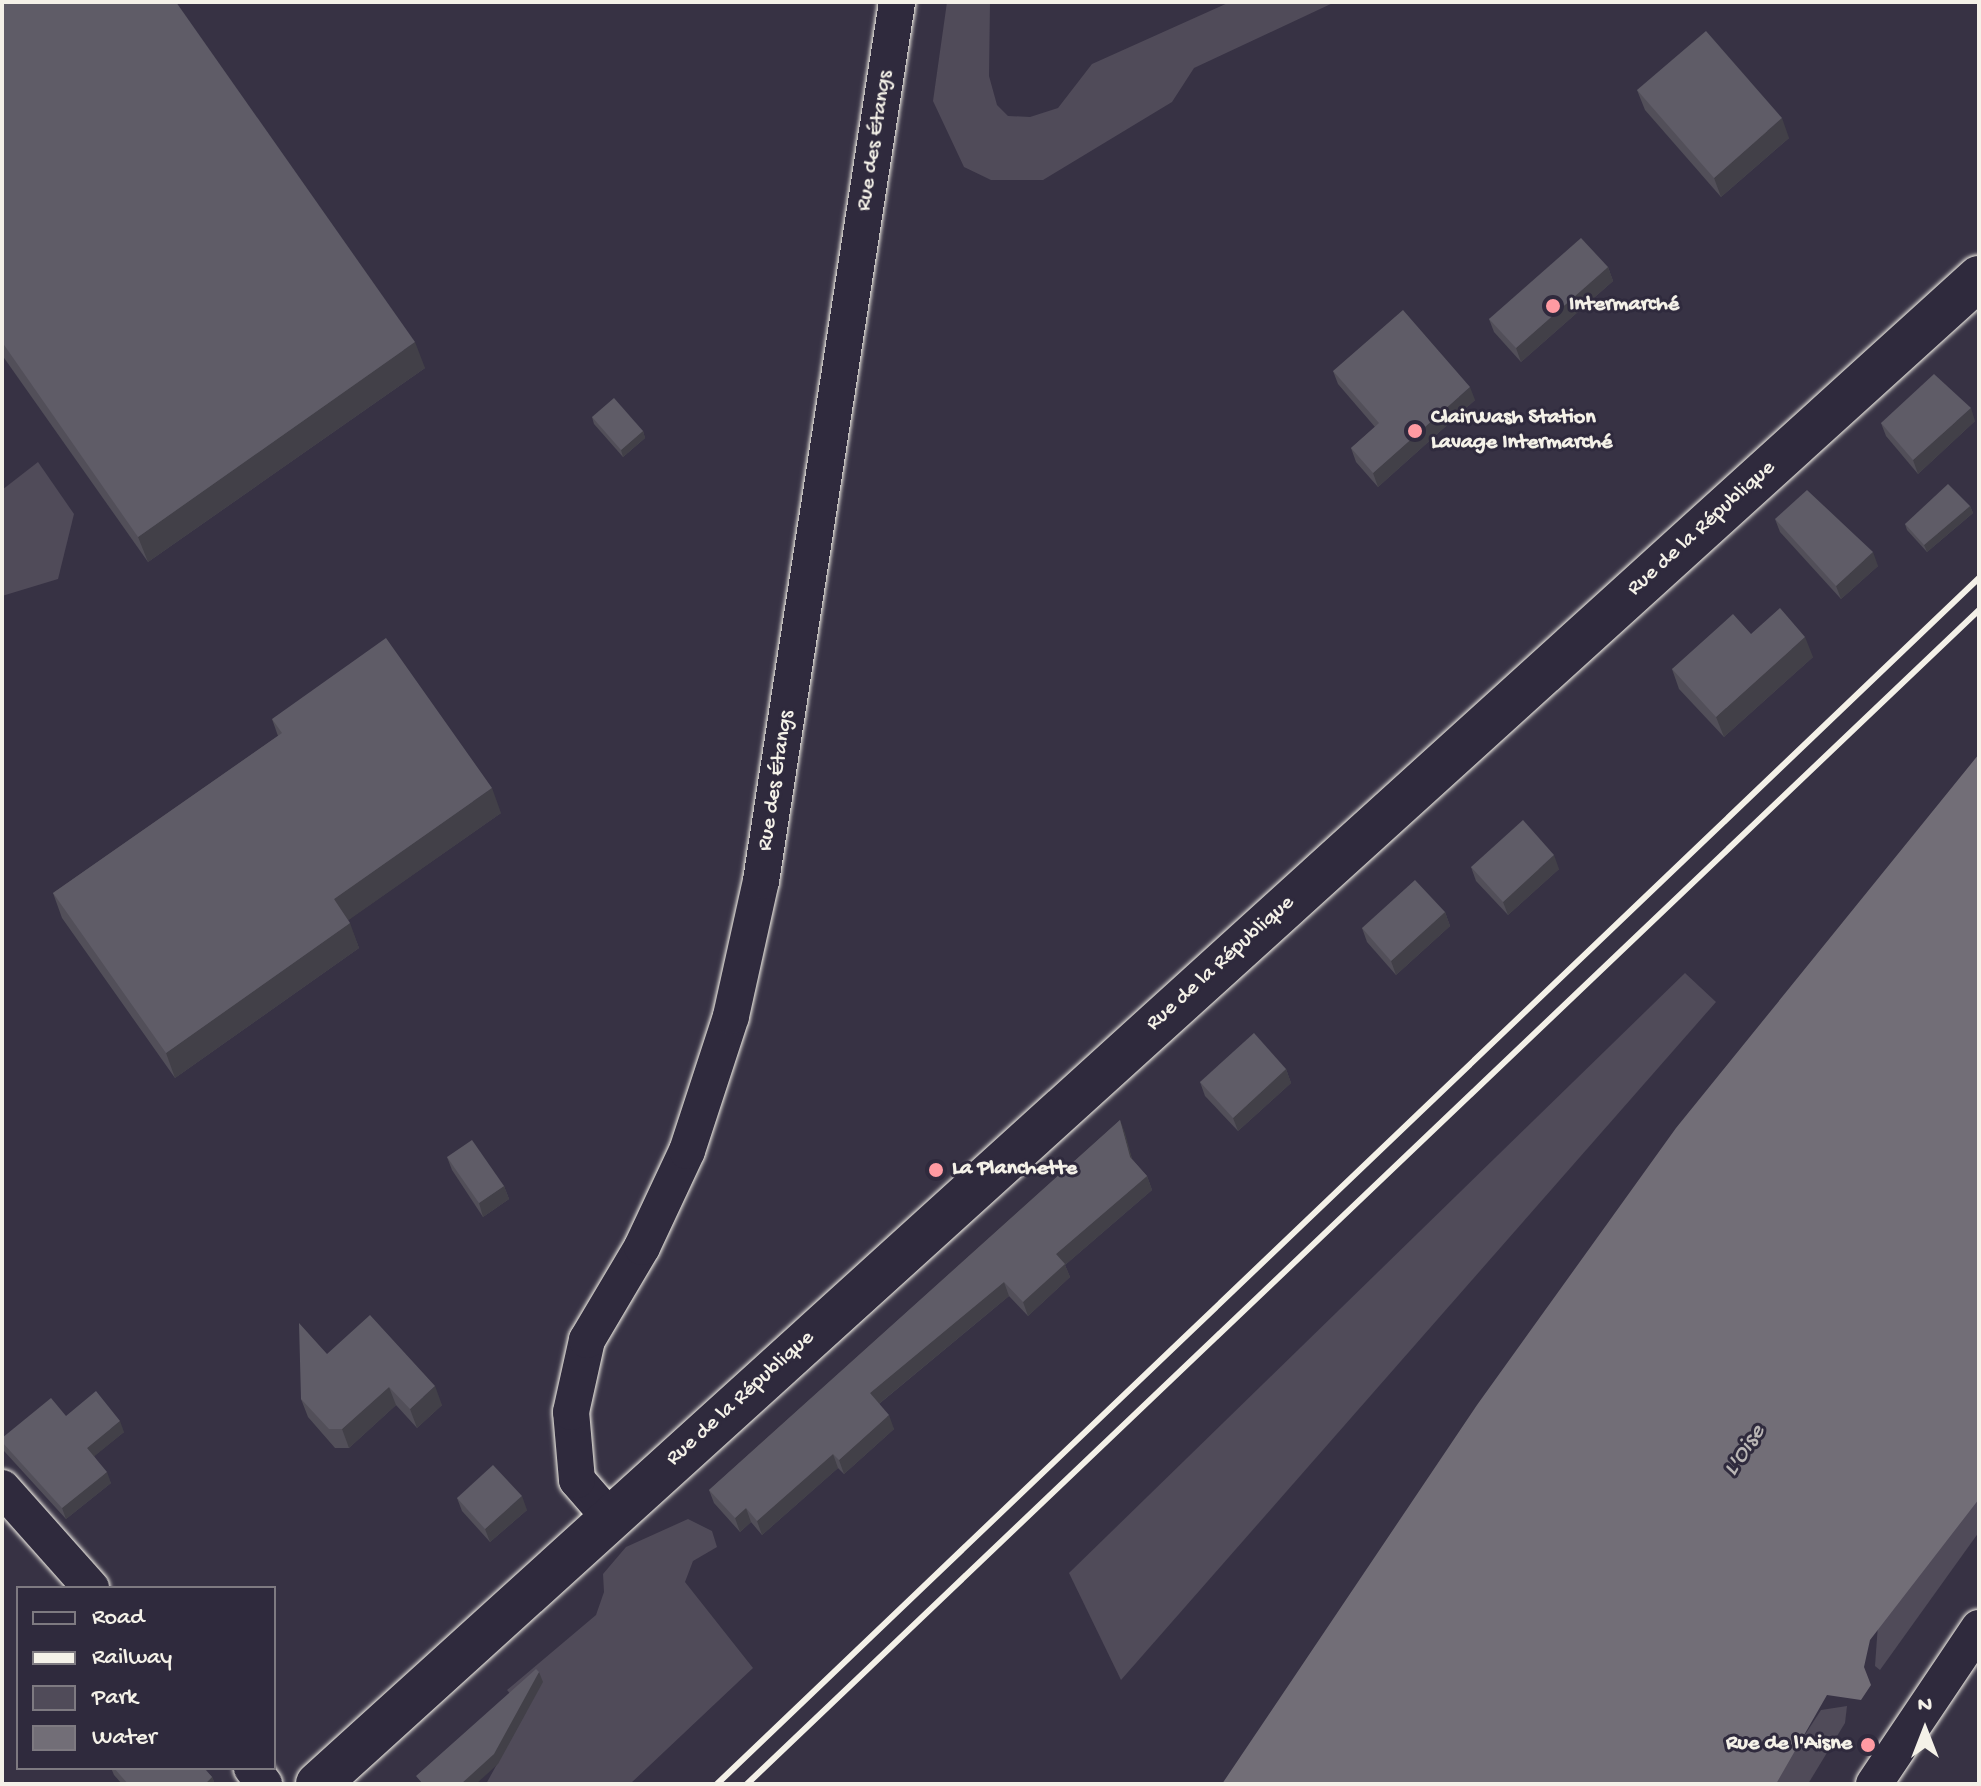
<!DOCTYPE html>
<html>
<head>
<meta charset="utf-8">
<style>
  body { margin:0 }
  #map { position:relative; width:1981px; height:1786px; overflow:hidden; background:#373244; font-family:"Gochi Hand",sans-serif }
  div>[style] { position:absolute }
  .green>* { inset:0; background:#504b59 }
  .water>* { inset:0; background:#726e77 }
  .roads { filter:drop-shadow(0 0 2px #f4f1e8) drop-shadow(0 0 2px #f4f1e8) }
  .minor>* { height:36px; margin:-18px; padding:0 18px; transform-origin:18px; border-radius:18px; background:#2f2a3d }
  .major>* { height:44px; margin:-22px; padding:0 22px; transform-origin:22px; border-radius:22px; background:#2f2a3d }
  .rail>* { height:6px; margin:-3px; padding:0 3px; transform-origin:3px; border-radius:3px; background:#f4f1e8 }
  .wall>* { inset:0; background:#524f59 }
  .shaded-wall>* { inset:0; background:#424048 }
  .building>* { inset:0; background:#5f5c67 }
  .dots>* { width:22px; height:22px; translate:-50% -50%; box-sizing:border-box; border:4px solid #2f2a3d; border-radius:50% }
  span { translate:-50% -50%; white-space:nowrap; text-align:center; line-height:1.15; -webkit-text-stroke:6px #2f2a3d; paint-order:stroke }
  .street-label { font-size:22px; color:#f4f1e8 }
  .poi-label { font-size:22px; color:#f4f1e8; font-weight:700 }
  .left { translate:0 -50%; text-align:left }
  .right { translate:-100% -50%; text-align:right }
  .water-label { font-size:24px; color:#bab6b5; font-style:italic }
  .frame { position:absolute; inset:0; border:4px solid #f4f1e8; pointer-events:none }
  .legend { position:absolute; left:16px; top:1586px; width:260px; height:184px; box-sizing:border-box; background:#2f2a3d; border:2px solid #7e7a81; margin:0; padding:10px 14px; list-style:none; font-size:24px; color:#f4f1e8 }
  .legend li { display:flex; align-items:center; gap:16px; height:40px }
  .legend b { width:40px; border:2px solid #7e7a81 }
  .north { position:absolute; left:1885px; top:1690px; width:80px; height:80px; -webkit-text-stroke:6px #2f2a3d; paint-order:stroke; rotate:0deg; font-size:22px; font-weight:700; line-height:32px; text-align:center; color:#f4f1e8 }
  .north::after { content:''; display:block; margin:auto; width:28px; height:36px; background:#f4f1e8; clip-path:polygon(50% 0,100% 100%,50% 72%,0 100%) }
</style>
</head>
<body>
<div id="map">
  <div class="green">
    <i style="clip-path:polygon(947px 2px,990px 2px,989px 76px,997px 105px,1008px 116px,1030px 117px,1058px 108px,1092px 64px,1230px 2px,1335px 2px,1194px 68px,1172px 102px,1043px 180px,991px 180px,964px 167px,933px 101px)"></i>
    <i style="clip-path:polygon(38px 462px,74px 514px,58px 579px,2px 596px,2px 490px)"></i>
    <i style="clip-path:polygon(1685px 973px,1716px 1002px,1121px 1680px,1069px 1573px)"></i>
    <i style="clip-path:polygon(1979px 1487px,1979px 1532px,1880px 1670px,1875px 1666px,1879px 1610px)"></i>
    <i style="clip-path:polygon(688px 1519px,712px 1531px,717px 1547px,693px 1561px,685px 1582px,753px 1668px,630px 1784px,486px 1784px,526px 1712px,507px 1690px,596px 1615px,604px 1592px,603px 1574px,626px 1547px)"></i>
    <i style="clip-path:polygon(1847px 1706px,1845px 1723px,1808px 1784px,1773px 1784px,1821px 1710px)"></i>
  </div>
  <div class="water">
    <i style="clip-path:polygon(1979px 754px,1979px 1499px,1870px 1640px,1864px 1667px,1871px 1685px,1861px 1700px,1827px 1695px,1776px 1784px,1222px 1784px,1477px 1405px,1676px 1128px)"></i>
  </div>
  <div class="roads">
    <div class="minor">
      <i style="left:2px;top:1488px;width:134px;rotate:48.3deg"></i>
      <i style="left:610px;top:1518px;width:50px;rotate:-131deg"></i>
      <i style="left:577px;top:1480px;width:68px;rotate:-95deg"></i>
      <i style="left:571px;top:1412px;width:74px;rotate:-77.5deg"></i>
      <i style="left:587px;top:1340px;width:108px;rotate:-59.4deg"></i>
      <i style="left:642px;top:1247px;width:106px;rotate:-64.9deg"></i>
      <i style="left:687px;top:1151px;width:142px;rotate:-71.9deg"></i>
      <i style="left:731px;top:1016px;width:138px;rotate:-77.5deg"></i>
      <i style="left:761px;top:881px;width:889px;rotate:-81.2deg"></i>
      <i style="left:252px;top:1768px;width:20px;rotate:53deg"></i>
      <i style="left:1874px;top:1784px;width:188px;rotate:-56.1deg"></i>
    </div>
    <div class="major">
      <i style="left:318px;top:1784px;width:2242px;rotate:-42.2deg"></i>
    </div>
  </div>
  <div class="rail">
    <i style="left:717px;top:1784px;width:1746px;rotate:-43.7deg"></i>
    <i style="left:747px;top:1784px;width:1702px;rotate:-43.62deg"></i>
  </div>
  <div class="wall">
    <i style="clip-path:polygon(2px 2px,425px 368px,148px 562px,2px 355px)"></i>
    <i style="clip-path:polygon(1637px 90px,1789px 138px,1721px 197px,1645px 110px)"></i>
    <i style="clip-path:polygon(1608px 267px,1613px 281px,1521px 362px,1494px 332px,1489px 319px)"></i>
    <i style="clip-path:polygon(1333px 371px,1475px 400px,1378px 487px,1356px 462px,1351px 448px,1375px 427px,1338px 384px)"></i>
    <i style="clip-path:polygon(592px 417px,643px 431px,645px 438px,623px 457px,594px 424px)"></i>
    <i style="clip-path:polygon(1975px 421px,1918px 474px,1886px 436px,1881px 423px)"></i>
    <i style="clip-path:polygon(1970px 506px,1973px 513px,1927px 552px,1907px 530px,1905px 524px)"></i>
    <i style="clip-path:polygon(1775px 519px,1878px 566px,1841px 599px,1780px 532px)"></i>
    <i style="clip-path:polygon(1751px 634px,1813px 657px,1724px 737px,1679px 689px,1672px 669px)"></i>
    <i style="clip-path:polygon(272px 719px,501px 813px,348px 920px,359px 948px,175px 1078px,62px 918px,53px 893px,278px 736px)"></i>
    <i style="clip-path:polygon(1471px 867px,1559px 869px,1508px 915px,1476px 881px)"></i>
    <i style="clip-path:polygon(1445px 912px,1450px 926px,1396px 975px,1367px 942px,1362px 928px)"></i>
    <i style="clip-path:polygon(1286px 1069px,1291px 1083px,1238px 1131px,1205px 1096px,1200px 1082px)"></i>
    <i style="clip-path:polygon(1120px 1120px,1132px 1159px,1147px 1176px,1152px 1190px,1065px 1265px,1070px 1277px,1028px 1316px,1009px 1296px,879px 1404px,894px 1429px,844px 1474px,838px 1468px,762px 1535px,751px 1522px,740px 1532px,714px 1503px,709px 1490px)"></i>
    <i style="clip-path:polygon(447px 1157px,504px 1186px,509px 1199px,483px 1217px,452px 1170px)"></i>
    <i style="clip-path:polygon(327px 1354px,442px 1405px,417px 1428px,396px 1405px,349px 1448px,335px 1448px,308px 1417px,301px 1399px)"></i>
    <i style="clip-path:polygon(66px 1416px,124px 1432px,94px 1456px,111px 1483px,66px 1519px,4px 1451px,2px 1445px,2px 1438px)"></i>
    <i style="clip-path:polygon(457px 1498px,527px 1510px,490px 1542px,462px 1511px)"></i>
    <i style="clip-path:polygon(111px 1768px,204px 1768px,212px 1777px,215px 1784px,122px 1784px,114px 1775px)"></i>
  </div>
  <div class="shaded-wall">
    <i style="clip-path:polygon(1782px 118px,1789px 138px,1721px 197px,1714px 178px)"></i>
    <i style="clip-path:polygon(1608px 267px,1613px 281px,1521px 362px,1516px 348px)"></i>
    <i style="clip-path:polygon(415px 342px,425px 368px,148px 562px,138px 537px)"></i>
    <i style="clip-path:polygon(1470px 387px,1475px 400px,1378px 487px,1373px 473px)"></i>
    <i style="clip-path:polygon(1971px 408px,1975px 421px,1918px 474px,1913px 460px)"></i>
    <i style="clip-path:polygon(643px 431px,645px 438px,623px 457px,621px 450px)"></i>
    <i style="clip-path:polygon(1970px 506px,1973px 513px,1927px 552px,1924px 545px)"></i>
    <i style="clip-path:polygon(1873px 552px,1878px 566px,1841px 599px,1836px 586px)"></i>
    <i style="clip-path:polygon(1805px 637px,1813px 657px,1724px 737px,1716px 717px)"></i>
    <i style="clip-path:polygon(492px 788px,501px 813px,343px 924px,334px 899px)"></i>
    <i style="clip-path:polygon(1554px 855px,1559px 869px,1508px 915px,1503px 902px)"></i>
    <i style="clip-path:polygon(1445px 912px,1450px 926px,1396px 975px,1391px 961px)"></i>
    <i style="clip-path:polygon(350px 923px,359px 948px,175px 1078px,166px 1053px)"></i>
    <i style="clip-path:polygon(1286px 1069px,1291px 1083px,1238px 1131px,1233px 1118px)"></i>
    <i style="clip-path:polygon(1120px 1120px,1125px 1133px,1135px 1170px,1130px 1157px)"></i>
    <i style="clip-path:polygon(1147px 1176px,1152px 1190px,1065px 1265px,1070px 1277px,1028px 1316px,1023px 1302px,1056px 1254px)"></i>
    <i style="clip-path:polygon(504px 1186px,509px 1199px,483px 1217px,479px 1203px)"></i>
    <i style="clip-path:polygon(1004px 1282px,1009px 1296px,875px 1407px,870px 1393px)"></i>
    <i style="clip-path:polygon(435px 1386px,442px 1405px,417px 1428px,410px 1409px)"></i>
    <i style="clip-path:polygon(389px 1387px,396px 1405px,349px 1448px,342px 1429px)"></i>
    <i style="clip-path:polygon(889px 1415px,894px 1429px,844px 1474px,839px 1460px)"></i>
    <i style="clip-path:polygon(120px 1421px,124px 1432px,91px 1459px,87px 1448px)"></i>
    <i style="clip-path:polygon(833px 1454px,838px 1468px,762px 1535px,757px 1521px)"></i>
    <i style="clip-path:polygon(107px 1472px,111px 1483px,66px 1519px,62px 1508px)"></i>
    <i style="clip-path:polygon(522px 1496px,527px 1510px,490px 1542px,485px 1529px)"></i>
    <i style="clip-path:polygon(746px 1508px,751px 1522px,740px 1532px,735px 1518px)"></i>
    <i style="clip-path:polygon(539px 1672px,543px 1682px,498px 1764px,476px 1784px,461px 1784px)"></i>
    <i style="clip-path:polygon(212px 1777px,215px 1784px,205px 1784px)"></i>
  </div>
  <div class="building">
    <i style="clip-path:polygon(2px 2px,176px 2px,415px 342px,138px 537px,2px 342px)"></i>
    <i style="clip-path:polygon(1706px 31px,1782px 118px,1714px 178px,1637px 90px)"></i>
    <i style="clip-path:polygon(1581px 238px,1608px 267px,1516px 348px,1489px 319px)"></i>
    <i style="clip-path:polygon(1403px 310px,1470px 387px,1373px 473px,1351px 448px,1379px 423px,1333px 371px)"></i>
    <i style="clip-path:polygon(1934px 374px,1971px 408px,1913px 460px,1881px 423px)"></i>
    <i style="clip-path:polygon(614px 398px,643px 431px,621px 450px,592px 417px)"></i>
    <i style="clip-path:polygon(1948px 484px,1970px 506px,1924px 545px,1905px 524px)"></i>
    <i style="clip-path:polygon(1807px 490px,1873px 552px,1836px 586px,1775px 519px)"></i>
    <i style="clip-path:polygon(1780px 608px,1805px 637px,1716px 717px,1672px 669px,1733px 614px,1751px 634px)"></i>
    <i style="clip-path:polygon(386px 638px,492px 788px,334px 899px,350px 923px,166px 1053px,53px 893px,282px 733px,272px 719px)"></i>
    <i style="clip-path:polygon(1523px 820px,1554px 855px,1503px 902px,1471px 867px)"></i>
    <i style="clip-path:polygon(1415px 880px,1445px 912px,1391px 961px,1362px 928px)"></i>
    <i style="clip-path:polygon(1254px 1033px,1286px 1069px,1233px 1118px,1200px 1082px)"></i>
    <i style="clip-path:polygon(1120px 1120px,1130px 1157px,1147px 1176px,1056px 1254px,1065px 1264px,1023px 1302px,1004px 1282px,870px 1393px,889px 1415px,839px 1460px,833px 1454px,757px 1521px,746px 1508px,735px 1518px,709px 1490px)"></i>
    <i style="clip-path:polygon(472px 1140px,504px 1186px,479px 1203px,447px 1157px)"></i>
    <i style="clip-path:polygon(370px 1315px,435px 1386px,410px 1409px,389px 1387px,342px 1429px,329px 1429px,301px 1399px,299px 1323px,327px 1354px)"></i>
    <i style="clip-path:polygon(96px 1391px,120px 1421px,87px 1448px,107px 1472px,62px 1508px,2px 1442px,2px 1438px,51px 1398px,66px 1416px)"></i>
    <i style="clip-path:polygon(493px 1465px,522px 1496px,485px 1529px,457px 1498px)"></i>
    <i style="clip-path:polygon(536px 1669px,539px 1672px,494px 1754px,461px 1784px,421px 1784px,422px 1783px,416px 1776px)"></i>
    <i style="clip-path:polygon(114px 1768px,204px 1768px,212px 1777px,205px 1784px,128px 1784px)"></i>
  </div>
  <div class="dots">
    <i style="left:1553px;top:306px;background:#ff9aa2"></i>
    <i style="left:1415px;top:431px;background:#ff9aa2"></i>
    <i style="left:936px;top:1170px;background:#ff9aa2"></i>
    <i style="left:1868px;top:1745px;background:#ff9aa2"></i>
  </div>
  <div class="street-label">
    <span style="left:876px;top:141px;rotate:-81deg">Rue des Étangs</span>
    <span style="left:1702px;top:529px;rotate:-42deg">Rue de la République</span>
    <span style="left:777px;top:781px;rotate:-81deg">Rue des Étangs</span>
    <span style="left:1221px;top:964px;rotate:-42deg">Rue de la République</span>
    <span style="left:741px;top:1399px;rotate:-42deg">Rue de la République</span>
  </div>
  <div class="poi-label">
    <span class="left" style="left:1569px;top:306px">Intermarché</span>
    <span class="left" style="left:1431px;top:431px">ClairWash Station<br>Lavage Intermarché</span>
    <span class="left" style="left:952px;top:1170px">La Planchette</span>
    <span class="right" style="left:1852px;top:1745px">Rue de l'Aisne</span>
  </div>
  <div class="water-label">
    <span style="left:1745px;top:1451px;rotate:-56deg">L'Oise</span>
  </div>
  <div class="frame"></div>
  <ul class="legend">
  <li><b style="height:10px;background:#2f2a3d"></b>Road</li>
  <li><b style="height:10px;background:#f4f1e8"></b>Railway</li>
  <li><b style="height:22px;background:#504b59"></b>Park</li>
  <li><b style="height:22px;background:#726e77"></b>Water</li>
  </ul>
  <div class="north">N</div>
</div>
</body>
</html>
